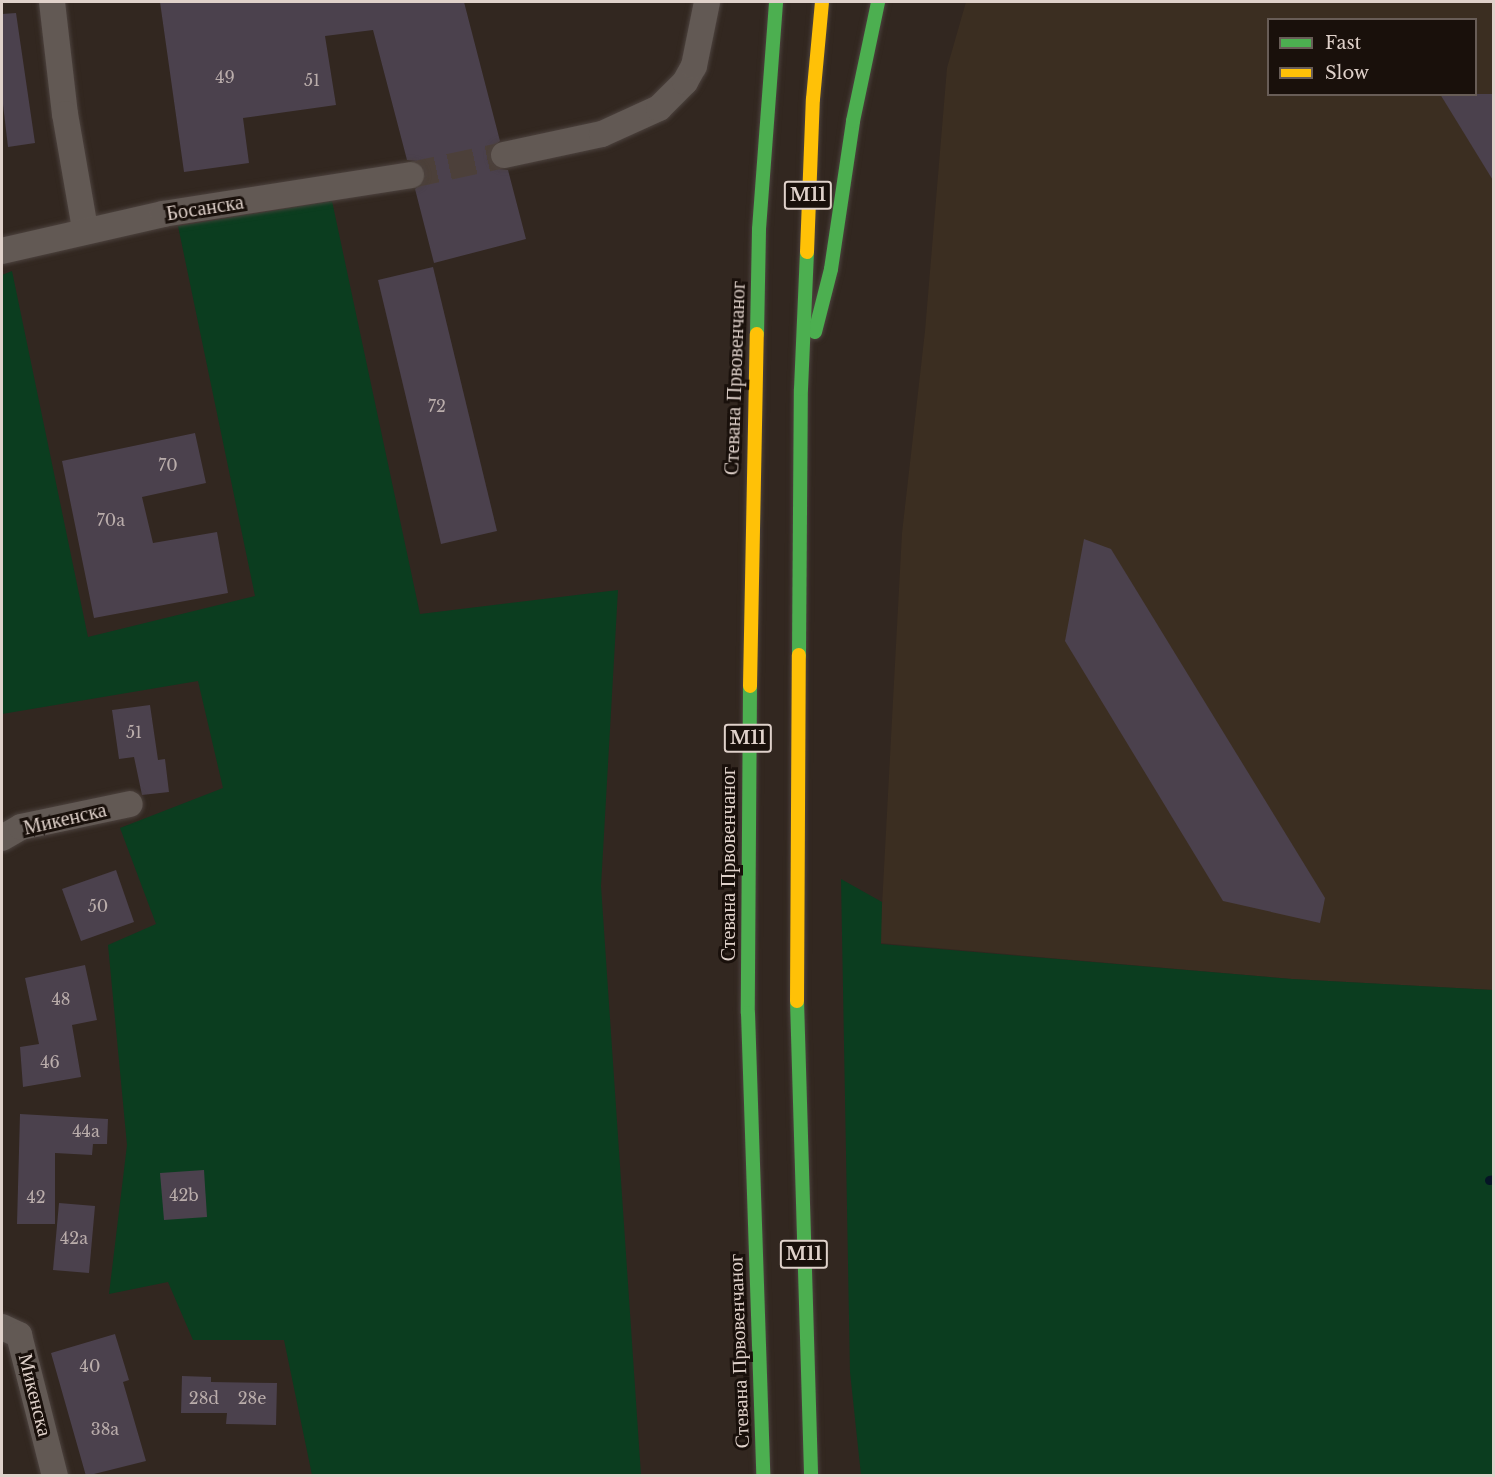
<!DOCTYPE html>
<html>
<head>
<meta charset="utf-8">
<style>
  body { margin:0 }
  #map { position:relative; width:1495px; height:1477px; overflow:hidden; background:#322720; font-family:"Libre Baskerville",serif }
  div>[style] { position:absolute }
  .industrial>* { inset:0; background:#3b2e21 }
  .green>* { inset:0; background:#0b3d1f }
  .stream>* { height:9px; margin:-4.5px; padding:0 4.5px; transform-origin:4.5px; border-radius:4.5px; background:#051425 }
  .building>* { inset:0; background:#4b414d }
  .street-tunnel>* { height:26px; margin-top:-13px; transform-origin:0; background:repeating-linear-gradient(90deg,#4c403a 0 26px,transparent 0 39px) }
  .roads { filter:drop-shadow(0 0 2px #4c423e) drop-shadow(0 0 2px #4c423e) }
  .street>* { height:26px; margin:-13px; padding:0 13px; transform-origin:13px; border-radius:13px; background:#625954 }
  .fast>* { height:14px; margin:-7px; padding:0 7px; transform-origin:7px; border-radius:7px; background:#4caf50 }
  .slow>* { height:14px; margin:-7px; padding:0 7px; transform-origin:7px; border-radius:7px; background:#ffc107 }
  span { translate:-50% -50%; white-space:nowrap; text-align:center; line-height:1.15; -webkit-text-stroke:6px #19100b; paint-order:stroke }
  .number-label { font-size:16px; color:#baadab }
  .number-label span { -webkit-text-stroke-width:0 }
  .shield-label span { padding:2px 4px; background:#19100b; border:2px solid; border-radius:4px; -webkit-text-stroke-width:0 }
  .shield-label { font-size:18px; color:#dfd1ca; font-weight:700 }
  .street-label { font-size:20px; color:#dfd1ca }
  .frame { position:absolute; inset:0; border:3px solid #dfd1ca; pointer-events:none }
  .legend { position:absolute; left:1267px; top:18px; width:210px; height:78px; box-sizing:border-box; background:#19100b; border:2px solid #685d57; margin:0; padding:8px 10px; list-style:none; font-size:18px; color:#dfd1ca }
  .legend li { display:flex; align-items:center; gap:12px; height:30px }
  .legend b { width:30px; border:2px solid #685d57 }
</style>
</head>
<body>
<div id="map">
  <div class="industrial">
    <i style="clip-path:polygon(evenodd,966px 2px,1493px 2px,1493px 990px,1292px 979px,880px 943px,902px 533px,925px 331px,947px 68px,966px 2px,1268px 20px,1476px 20px,1476px 94px,1268px 94px,1268px 20px)"></i>
  </div>
  <div class="green">
    <i style="clip-path:polygon(332px 201px,420px 614px,618px 590px,601px 886px,641px 1475px,312px 1475px,284px 1340px,193px 1340px,168px 1282px,109px 1294px,127px 1145px,108px 945px,156px 924px,120px 828px,223px 788px,198px 681px,2px 714px,2px 275px,12px 271px,88px 637px,255px 596px,178px 226px)"></i>
    <i style="clip-path:polygon(841px 879px,882px 902px,881px 944px,1292px 979px,1493px 990px,1493px 1475px,861px 1475px,850px 1372px)"></i>
  </div>
  <div class="stream">
    <i style="left:1489px;top:1180px;width:5px;rotate:-11deg"></i>
  </div>
  <div class="building">
    <i style="clip-path:polygon(160px 2px,464px 2px,500px 141px,490px 150px,490px 159px,499px 169px,508px 170px,526px 239px,434px 263px,415px 189px,425px 181px,426px 172px,417px 161px,407px 160px,373px 30px,325px 36px,336px 105px,243px 118px,249px 163px,184px 172px)"></i>
    <i style="clip-path:polygon(16px 13px,35px 143px,8px 147px,2px 96px,2px 14px)"></i>
    <i style="clip-path:polygon(1440px 94px,1494px 94px,1494px 182px)"></i>
    <i style="clip-path:polygon(433px 267px,497px 531px,441px 544px,378px 280px)"></i>
    <i style="clip-path:polygon(195px 433px,206px 483px,142px 497px,153px 543px,217px 532px,228px 593px,94px 618px,62px 461px)"></i>
    <i style="clip-path:polygon(1084px 539px,1111px 549px,1325px 898px,1320px 923px,1223px 901px,1065px 641px)"></i>
    <i style="clip-path:polygon(150px 705px,158px 760px,165px 759px,169px 792px,142px 795px,134px 757px,119px 759px,112px 710px)"></i>
    <i style="clip-path:polygon(116px 870px,134px 922px,81px 941px,62px 889px)"></i>
    <i style="clip-path:polygon(85px 965px,97px 1020px,72px 1025px,81px 1077px,23px 1087px,20px 1047px,39px 1044px,25px 978px)"></i>
    <i style="clip-path:polygon(20px 1114px,108px 1119px,107px 1144px,93px 1144px,92px 1155px,55px 1153px,55px 1224px,17px 1224px)"></i>
    <i style="clip-path:polygon(204px 1170px,207px 1217px,164px 1220px,160px 1173px)"></i>
    <i style="clip-path:polygon(59px 1203px,95px 1206px,89px 1273px,53px 1270px)"></i>
    <i style="clip-path:polygon(115px 1334px,129px 1380px,123px 1382px,146px 1461px,86px 1476px,51px 1353px)"></i>
    <i style="clip-path:polygon(182px 1376px,211px 1377px,211px 1382px,277px 1383px,276px 1425px,226px 1424px,227px 1413px,181px 1413px)"></i>
  </div>
  <div class="street-tunnel">
    <i style="left:411px;top:175px;width:95px;rotate:-12.1deg"></i>
  </div>
  <div class="roads">
    <div class="street">
      <i style="left:52px;top:2px;width:113px;rotate:83.4deg"></i>
      <i style="left:65px;top:114px;width:117px;rotate:80.1deg"></i>
      <i style="left:504px;top:155px;width:100px;rotate:-12.1deg"></i>
      <i style="left:602px;top:134px;width:63px;rotate:-24.5deg"></i>
      <i style="left:659px;top:108px;width:37px;rotate:-45deg"></i>
      <i style="left:685px;top:82px;width:18px;rotate:-61deg"></i>
      <i style="left:694px;top:66px;width:65px;rotate:-78.5deg"></i>
      <i style="left:2px;top:251px;width:165px;rotate:-12.9deg"></i>
      <i style="left:163px;top:214px;width:251px;rotate:-8.9deg"></i>
      <i style="left:2px;top:838px;width:22px;rotate:-30deg"></i>
      <i style="left:21px;top:827px;width:111px;rotate:-11.9deg"></i>
      <i style="left:2px;top:1327px;width:19px;rotate:25deg"></i>
      <i style="left:19px;top:1335px;width:146px;rotate:75.7deg"></i>
    </div>
    <div class="fast">
      <i style="left:815px;top:332px;width:65px;rotate:-75.7deg"></i>
      <i style="left:831px;top:269px;width:150px;rotate:-81.5deg"></i>
      <i style="left:853px;top:121px;width:122px;rotate:-78.1deg"></i>
      <i style="left:757px;top:334px;width:105px;rotate:-88.9deg"></i>
      <i style="left:759px;top:229px;width:228px;rotate:-85.7deg"></i>
      <i style="left:799px;top:655px;width:266px;rotate:-89.6deg"></i>
      <i style="left:801px;top:389px;width:137px;rotate:-87.5deg"></i>
      <i style="left:750px;top:686px;width:327px;rotate:90.4deg"></i>
      <i style="left:748px;top:1013px;width:463px;rotate:88.1deg"></i>
      <i style="left:797px;top:1001px;width:475px;rotate:88.3deg"></i>
    </div>
    <div class="slow">
      <i style="left:807px;top:252px;width:153px;rotate:-87.8deg"></i>
      <i style="left:813px;top:99px;width:97px;rotate:-84.7deg"></i>
      <i style="left:750px;top:686px;width:352px;rotate:-88.9deg"></i>
      <i style="left:797px;top:1001px;width:346px;rotate:-89.7deg"></i>
    </div>
  </div>
  <div class="number-label">
    <span style="left:225px;top:77px">49</span>
    <span style="left:312px;top:80px">51</span>
    <span style="left:437px;top:406px">72</span>
    <span style="left:168px;top:465px">70</span>
    <span style="left:111px;top:520px">70a</span>
    <span style="left:134px;top:732px">51</span>
    <span style="left:98px;top:906px">50</span>
    <span style="left:61px;top:999px">48</span>
    <span style="left:50px;top:1062px">46</span>
    <span style="left:86px;top:1131px">44a</span>
    <span style="left:184px;top:1195px">42b</span>
    <span style="left:36px;top:1197px">42</span>
    <span style="left:74px;top:1238px">42a</span>
    <span style="left:90px;top:1366px">40</span>
    <span style="left:204px;top:1398px">28d</span>
    <span style="left:252px;top:1398px">28e</span>
    <span style="left:105px;top:1429px">38a</span>
  </div>
  <div class="shield-label">
    <span style="left:808px;top:195px">M11</span>
    <span style="left:748px;top:738px">M11</span>
    <span style="left:804px;top:1254px">M11</span>
  </div>
  <div class="street-label">
    <span style="left:205px;top:208px;rotate:-9deg">Босанска</span>
    <span style="left:735px;top:378px;rotate:-88deg">Стевана Првовенчаног</span>
    <span style="left:65px;top:819px;rotate:-13deg">Микенска</span>
    <span style="left:728px;top:864px;rotate:-90deg">Стевана Првовенчаног</span>
    <span style="left:739px;top:1351px;rotate:-92deg">Стевана Првовенчаног</span>
    <span style="left:35px;top:1395px;rotate:76deg">Микенска</span>
  </div>
  <div class="frame"></div>
  <ul class="legend">
  <li><b style="height:8px;background:#4caf50"></b>Fast</li>
  <li><b style="height:8px;background:#ffc107"></b>Slow</li>
  </ul>
</div>
</body>
</html>
